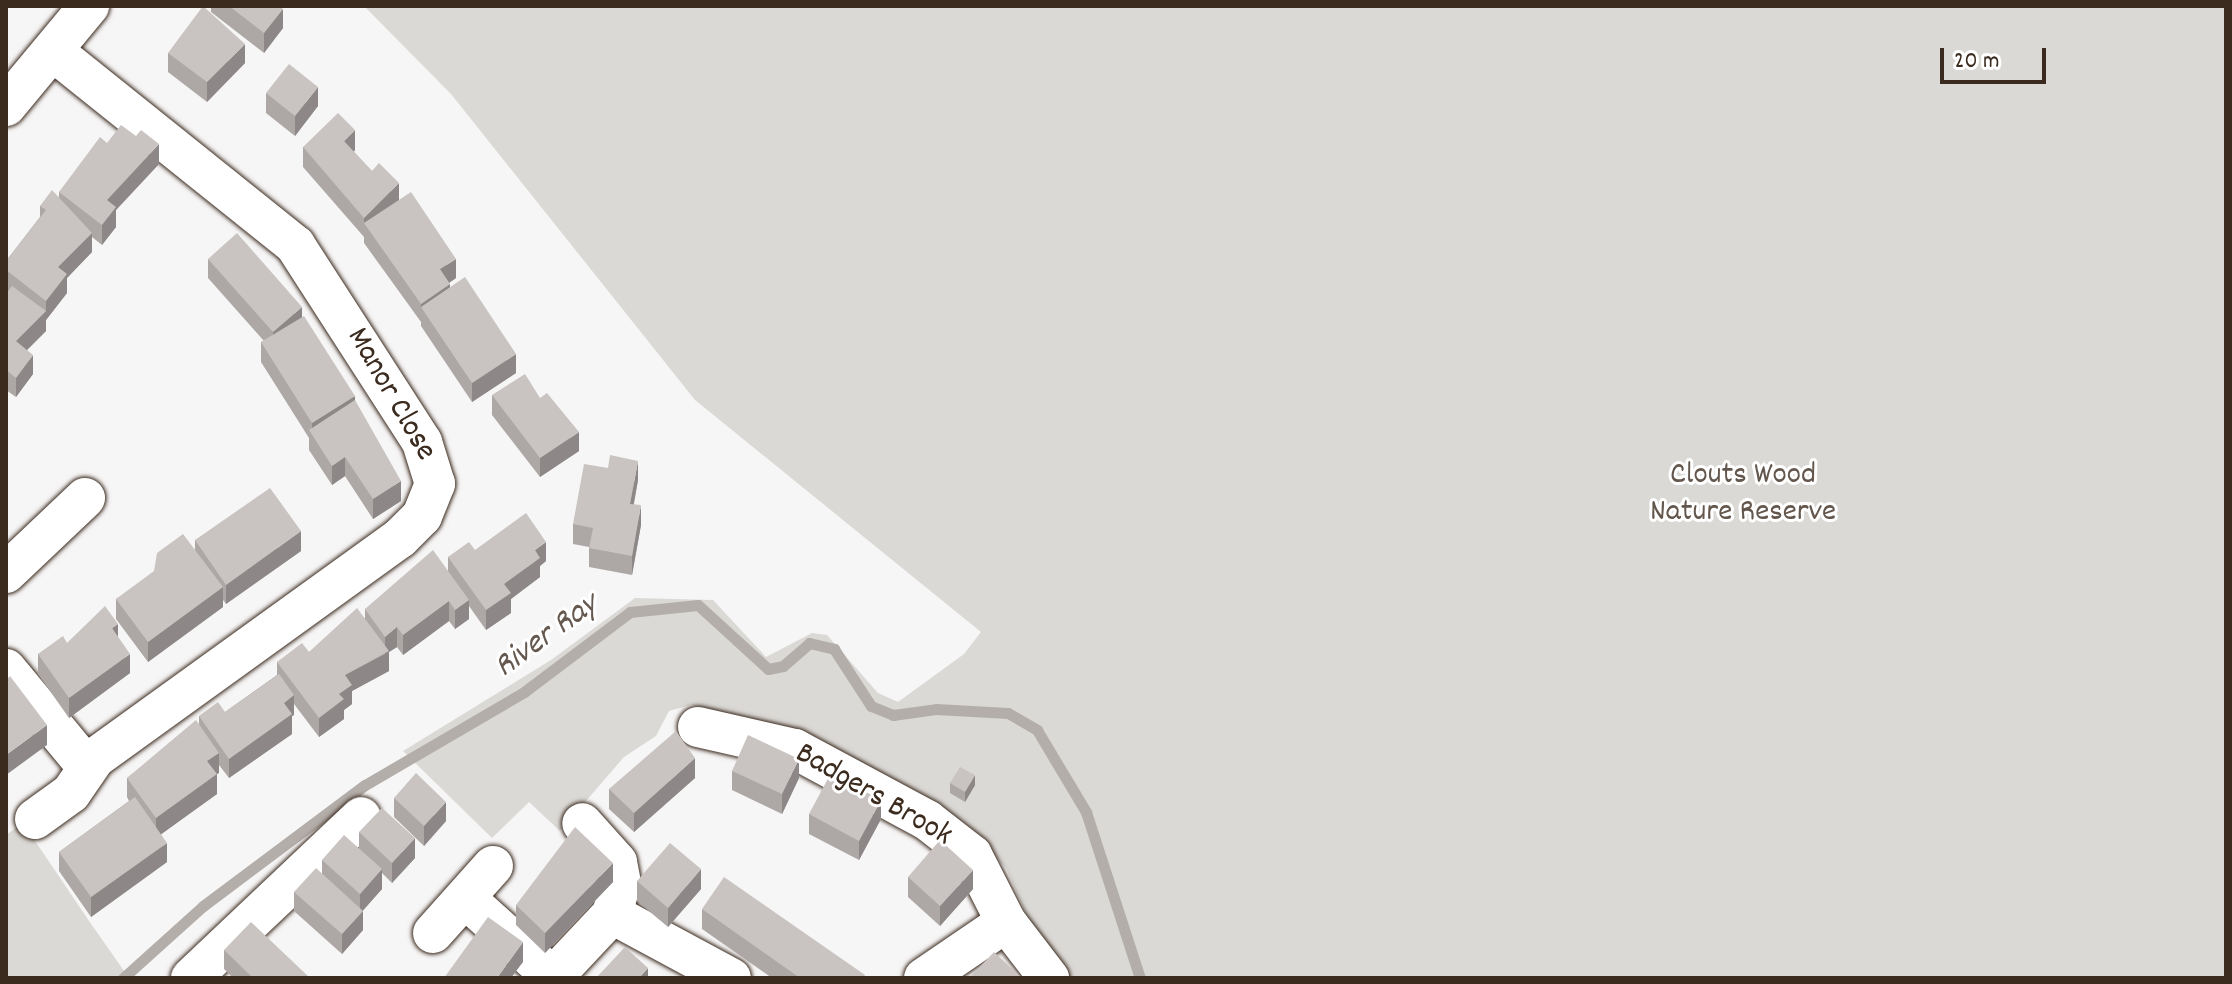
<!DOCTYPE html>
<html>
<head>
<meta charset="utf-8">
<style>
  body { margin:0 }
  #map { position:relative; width:2232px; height:984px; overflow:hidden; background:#f7f6f6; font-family:Dekko,sans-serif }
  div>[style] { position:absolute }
  .green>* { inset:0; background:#dbd9d6 }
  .stream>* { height:11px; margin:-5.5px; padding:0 5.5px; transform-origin:5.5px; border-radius:5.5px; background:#b4aeaa }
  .roads { filter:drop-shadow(0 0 2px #3b2a1e) drop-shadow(0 0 2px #3b2a1e) }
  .minor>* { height:40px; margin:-20px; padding:0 20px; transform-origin:20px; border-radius:20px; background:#fff }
  .wall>* { inset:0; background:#ada8a6 }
  .shaded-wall>* { inset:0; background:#8d8887 }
  .building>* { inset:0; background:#c9c3c1 }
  span { translate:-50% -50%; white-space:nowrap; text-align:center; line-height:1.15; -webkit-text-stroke:6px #fff; paint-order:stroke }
  .street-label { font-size:32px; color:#3b2a1e }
  .park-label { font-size:32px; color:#63564c }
  .water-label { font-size:34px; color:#65584f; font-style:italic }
  .frame { position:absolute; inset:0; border:8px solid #3b2a1e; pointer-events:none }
  .scale { position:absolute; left:1940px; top:48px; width:106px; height:36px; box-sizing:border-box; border:4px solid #3b2a1e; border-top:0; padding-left:10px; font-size:24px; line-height:28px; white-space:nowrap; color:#3b2a1e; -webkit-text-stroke:6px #fff; paint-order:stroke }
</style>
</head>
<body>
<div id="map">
  <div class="green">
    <i style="clip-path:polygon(364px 6px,2226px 6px,2226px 978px,1067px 978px,1040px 945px,1006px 868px,989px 850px,790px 738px,691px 705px,669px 711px,656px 736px,624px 757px,560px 831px,529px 802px,492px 838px,403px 751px,551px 660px,635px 598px,713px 600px,766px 657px,812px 633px,827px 635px,878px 693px,898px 702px,964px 654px,981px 632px,695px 400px,451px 94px)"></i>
    <i style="clip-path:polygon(23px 823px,87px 918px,129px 978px,6px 978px,6px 835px)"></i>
  </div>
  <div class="stream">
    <i style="left:123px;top:978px;width:108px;rotate:-42deg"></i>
    <i style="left:203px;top:906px;width:202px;rotate:-36.8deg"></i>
    <i style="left:365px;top:785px;width:184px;rotate:-30.3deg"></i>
    <i style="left:524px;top:692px;width:133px;rotate:-37deg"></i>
    <i style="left:630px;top:612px;width:68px;rotate:-5.9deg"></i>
    <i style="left:698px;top:605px;width:95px;rotate:42.4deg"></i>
    <i style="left:768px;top:669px;width:15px;rotate:-11deg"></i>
    <i style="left:783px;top:666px;width:35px;rotate:-41deg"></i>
    <i style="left:809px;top:643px;width:26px;rotate:13deg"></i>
    <i style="left:834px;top:649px;width:68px;rotate:57deg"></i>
    <i style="left:871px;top:706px;width:24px;rotate:22deg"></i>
    <i style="left:893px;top:715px;width:43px;rotate:-7.9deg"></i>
    <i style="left:936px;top:709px;width:72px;rotate:3.2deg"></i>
    <i style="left:1008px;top:713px;width:34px;rotate:30deg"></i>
    <i style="left:1037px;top:730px;width:96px;rotate:59.1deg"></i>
    <i style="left:1086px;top:812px;width:175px;rotate:72deg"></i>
  </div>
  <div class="roads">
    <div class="minor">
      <i style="left:6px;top:106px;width:130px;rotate:-50.3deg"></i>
      <i style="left:6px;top:573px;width:109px;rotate:-43.5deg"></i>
      <i style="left:6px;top:669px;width:127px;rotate:50.4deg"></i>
      <i style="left:698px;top:727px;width:99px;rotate:12.8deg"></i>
      <i style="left:795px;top:749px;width:150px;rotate:28.3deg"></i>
      <i style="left:927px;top:820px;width:57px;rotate:37.9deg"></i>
      <i style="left:972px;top:855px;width:75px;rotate:63.1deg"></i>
      <i style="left:1006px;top:922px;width:71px;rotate:52.5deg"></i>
      <i style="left:35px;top:819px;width:44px;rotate:-35.8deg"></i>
      <i style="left:71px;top:793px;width:42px;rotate:-55.6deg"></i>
      <i style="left:95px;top:758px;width:376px;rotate:-35.8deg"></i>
      <i style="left:400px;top:538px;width:31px;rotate:-45deg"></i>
      <i style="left:422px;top:516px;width:35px;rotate:-68deg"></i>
      <i style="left:435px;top:484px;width:44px;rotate:-107.2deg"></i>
      <i style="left:422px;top:442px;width:234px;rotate:-122.8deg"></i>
      <i style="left:295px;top:245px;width:310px;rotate:-141.3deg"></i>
      <i style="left:465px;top:898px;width:118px;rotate:41.9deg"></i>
      <i style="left:612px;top:914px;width:135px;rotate:28.3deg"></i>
      <i style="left:433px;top:933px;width:90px;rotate:-48.2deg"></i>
      <i style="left:191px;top:978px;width:234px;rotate:-43.4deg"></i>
      <i style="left:552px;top:978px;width:88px;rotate:-46.8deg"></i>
      <i style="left:612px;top:914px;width:32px;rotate:-74deg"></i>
      <i style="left:621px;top:883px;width:21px;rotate:-101deg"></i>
      <i style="left:617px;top:862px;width:52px;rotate:-131.9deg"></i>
      <i style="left:924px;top:978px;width:99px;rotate:-34.3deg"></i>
    </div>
  </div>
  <div class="wall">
    <i style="clip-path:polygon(211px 6px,282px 6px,283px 28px,264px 53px,211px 12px)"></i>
    <i style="clip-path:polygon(168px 53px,245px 63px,207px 102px,168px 72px)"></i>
    <i style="clip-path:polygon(266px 93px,318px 106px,295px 136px,266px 113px)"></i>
    <i style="clip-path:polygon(107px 143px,159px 164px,116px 210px,116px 227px,102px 245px,92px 237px,92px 252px,67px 278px,67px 293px,46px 320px,46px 331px,27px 350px,33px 374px,16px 397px,6px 390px,6px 294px,8px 291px,6px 289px,6px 261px,40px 217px,40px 206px,59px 197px,59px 192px)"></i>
    <i style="clip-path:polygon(303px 147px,355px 150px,354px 152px,399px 200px,456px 278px,449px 283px,450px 288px,516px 373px,472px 402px,421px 326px,421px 322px,364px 243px,364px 237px,303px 167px)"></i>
    <i style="clip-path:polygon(208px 259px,302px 317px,355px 401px,401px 501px,373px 519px,345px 476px,332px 485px,309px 450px,309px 438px,261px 362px,261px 342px,264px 341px,208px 278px)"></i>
    <i style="clip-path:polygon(492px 395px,540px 398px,579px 451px,540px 477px,492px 415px)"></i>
    <i style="clip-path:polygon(638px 480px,634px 504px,641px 525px,632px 575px,589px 567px,589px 547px,573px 544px,573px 524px)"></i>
    <i style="clip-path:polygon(195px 540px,301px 551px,226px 604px,223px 600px,223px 607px,148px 662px,116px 619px,116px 599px,195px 550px)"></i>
    <i style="clip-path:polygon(475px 550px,546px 561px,540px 566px,540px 577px,511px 599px,511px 613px,486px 630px,469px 606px,469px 619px,455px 629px,449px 621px,403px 655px,397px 647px,389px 652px,389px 671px,352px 691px,352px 704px,344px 710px,344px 719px,319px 737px,294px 704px,294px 715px,292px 716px,292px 734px,229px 778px,219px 765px,219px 773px,217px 774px,217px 794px,161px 834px,167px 862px,91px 917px,59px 871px,59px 852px,129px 801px,127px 797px,127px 778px,199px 724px,199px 716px,225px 712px,277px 675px,277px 662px,309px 652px,365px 618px,365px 609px,448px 571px,448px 557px)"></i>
    <i style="clip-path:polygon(118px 637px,130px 673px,69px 718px,38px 674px,38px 654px,67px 643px)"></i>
    <i style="clip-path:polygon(732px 771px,799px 778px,782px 814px,732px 790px)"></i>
    <i style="clip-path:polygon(695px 778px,634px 832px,609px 809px,609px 789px)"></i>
    <i style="clip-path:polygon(950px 783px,975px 785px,965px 802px,950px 793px)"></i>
    <i style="clip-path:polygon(394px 798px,446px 821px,424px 846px,394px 817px)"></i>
    <i style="clip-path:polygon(809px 814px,881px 819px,859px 860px,809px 834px)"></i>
    <i style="clip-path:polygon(359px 832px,415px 858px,392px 883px,382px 873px,382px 889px,363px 910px,363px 930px,342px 954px,294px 911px,294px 892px,322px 874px,322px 860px,359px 849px)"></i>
    <i style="clip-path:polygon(908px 877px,973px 889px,940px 926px,908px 897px)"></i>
    <i style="clip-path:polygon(637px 881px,701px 889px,668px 927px,637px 901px)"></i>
    <i style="clip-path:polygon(613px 882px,545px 953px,516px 925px,516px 905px)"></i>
    <i style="clip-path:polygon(702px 909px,865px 978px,772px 978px,702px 929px)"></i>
    <i style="clip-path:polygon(224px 950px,310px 978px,233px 978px,224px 969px)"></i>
  </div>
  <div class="shaded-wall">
    <i style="clip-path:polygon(283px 9px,283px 28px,264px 53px,264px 33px)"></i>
    <i style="clip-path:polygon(245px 44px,245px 63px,207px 102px,207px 82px)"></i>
    <i style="clip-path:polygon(318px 87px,318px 106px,295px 136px,295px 116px)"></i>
    <i style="clip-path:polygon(355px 130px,355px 150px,344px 161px,344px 141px)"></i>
    <i style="clip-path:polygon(159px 144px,159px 164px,116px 210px,116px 227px,102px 245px,102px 225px,107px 200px)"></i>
    <i style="clip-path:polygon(399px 183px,399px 203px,364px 223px,364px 237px,364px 218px)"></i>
    <i style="clip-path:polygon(92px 233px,92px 252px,67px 278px,67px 293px,46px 320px,46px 301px,58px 267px)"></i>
    <i style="clip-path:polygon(456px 259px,456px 278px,440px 289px,440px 269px)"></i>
    <i style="clip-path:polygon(450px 284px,450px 304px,421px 308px,421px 304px)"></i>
    <i style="clip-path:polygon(302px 307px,302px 326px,273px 352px,273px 332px)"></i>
    <i style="clip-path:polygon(46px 311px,46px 331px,16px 361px,16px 341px)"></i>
    <i style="clip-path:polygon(516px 354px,516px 373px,472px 402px,472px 383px)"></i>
    <i style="clip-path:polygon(33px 355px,33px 374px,16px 397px,16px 378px)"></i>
    <i style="clip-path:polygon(355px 396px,355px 416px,312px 435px,312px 423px)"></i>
    <i style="clip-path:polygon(579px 432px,579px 451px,540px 477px,540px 458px)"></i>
    <i style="clip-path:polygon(345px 457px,345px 476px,332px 485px,332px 466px)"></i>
    <i style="clip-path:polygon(638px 461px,638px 480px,630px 523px,630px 504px)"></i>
    <i style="clip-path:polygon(401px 481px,401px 501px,373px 519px,373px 499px)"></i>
    <i style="clip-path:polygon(641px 505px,641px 525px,632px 575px,632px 556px)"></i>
    <i style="clip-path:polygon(301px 531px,301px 551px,226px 604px,226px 585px)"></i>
    <i style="clip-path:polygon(546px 542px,546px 561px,540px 566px,540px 577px,511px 599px,511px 613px,486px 630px,486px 610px,504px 584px,535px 550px)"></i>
    <i style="clip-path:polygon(223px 587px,223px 607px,148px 662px,148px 642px)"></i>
    <i style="clip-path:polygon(469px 600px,469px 619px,455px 629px,455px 610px)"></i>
    <i style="clip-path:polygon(449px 601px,449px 621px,403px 655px,403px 635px)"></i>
    <i style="clip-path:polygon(118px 624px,118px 644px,112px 628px)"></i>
    <i style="clip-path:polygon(397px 627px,397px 647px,389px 652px,389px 671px,352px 691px,352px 704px,344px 710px,344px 719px,319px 737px,319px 718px,339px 694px,345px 675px,385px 654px,385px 637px)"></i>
    <i style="clip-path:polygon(130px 654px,130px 673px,69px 718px,69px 698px)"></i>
    <i style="clip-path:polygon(294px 695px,294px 715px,292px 716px,292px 734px,229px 778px,229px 759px,284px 703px)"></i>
    <i style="clip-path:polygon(47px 725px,47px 745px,6px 775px,6px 755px)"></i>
    <i style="clip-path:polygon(219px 753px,219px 773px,217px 774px,217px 794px,156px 838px,156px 818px,207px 761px)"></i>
    <i style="clip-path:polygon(695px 758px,695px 778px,634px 832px,634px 813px)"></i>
    <i style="clip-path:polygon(799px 759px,799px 778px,782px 814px,782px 794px)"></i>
    <i style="clip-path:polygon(975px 775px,975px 785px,965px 802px,965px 792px)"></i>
    <i style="clip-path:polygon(881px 800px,881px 819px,859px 860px,859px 841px)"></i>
    <i style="clip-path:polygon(446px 802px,446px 821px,424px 846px,424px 826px)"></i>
    <i style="clip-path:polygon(415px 838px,415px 858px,392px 883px,392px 863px)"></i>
    <i style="clip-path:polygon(167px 843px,167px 862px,91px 917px,91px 897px)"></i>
    <i style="clip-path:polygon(613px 863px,613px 882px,545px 953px,545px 933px)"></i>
    <i style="clip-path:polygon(382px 869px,382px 889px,360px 914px,360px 894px)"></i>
    <i style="clip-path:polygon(701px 869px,701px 889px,668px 927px,668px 908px)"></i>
    <i style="clip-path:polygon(973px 870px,973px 889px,940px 926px,940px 906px)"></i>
    <i style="clip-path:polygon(363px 911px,363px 930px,342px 954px,342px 934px)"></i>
    <i style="clip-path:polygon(523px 942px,523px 962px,511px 978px,497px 978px)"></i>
    <i style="clip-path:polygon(648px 968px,648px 978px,639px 978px)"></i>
  </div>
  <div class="building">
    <i style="clip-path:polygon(203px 6px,245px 44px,207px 82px,168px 53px)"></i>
    <i style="clip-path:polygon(229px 6px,279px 6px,283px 9px,264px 33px)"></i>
    <i style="clip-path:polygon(289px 64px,318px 87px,295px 116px,266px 93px)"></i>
    <i style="clip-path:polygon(338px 113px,355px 130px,344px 141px,372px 171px,379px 163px,399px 183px,364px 218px,303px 147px)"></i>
    <i style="clip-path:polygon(121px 125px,136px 136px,141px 130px,159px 144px,107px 200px,116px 207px,102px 225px,59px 192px,100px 137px,107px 143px)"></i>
    <i style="clip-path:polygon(52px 190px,92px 233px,58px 267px,67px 274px,46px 301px,6px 270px,6px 261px,46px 210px,40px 206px)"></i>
    <i style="clip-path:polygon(411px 192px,456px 259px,440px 269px,450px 284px,421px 304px,364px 223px)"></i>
    <i style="clip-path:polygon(237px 233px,302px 307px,273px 332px,208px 259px)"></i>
    <i style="clip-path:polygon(465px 277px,516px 354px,472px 383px,421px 307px)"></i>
    <i style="clip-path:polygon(12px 286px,46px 311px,16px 341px,33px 355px,16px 378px,6px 370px,6px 294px)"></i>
    <i style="clip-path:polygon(304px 316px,355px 396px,312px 423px,261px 342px)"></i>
    <i style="clip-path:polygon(525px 374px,540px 398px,547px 393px,579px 432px,540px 458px,492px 395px)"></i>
    <i style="clip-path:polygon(355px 400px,401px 481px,373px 499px,345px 457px,332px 466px,309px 430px)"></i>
    <i style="clip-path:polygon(610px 455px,638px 461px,630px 504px,641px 505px,632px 556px,589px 548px,593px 528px,573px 524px,584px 464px,608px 468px)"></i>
    <i style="clip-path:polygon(270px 488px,301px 531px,226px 585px,195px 540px)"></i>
    <i style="clip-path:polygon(526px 513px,546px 542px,535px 550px,540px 558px,504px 584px,511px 593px,486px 610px,448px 557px,469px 542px,475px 550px)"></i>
    <i style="clip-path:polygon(183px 534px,223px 587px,148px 642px,116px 599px,154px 571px,157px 553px)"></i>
    <i style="clip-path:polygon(433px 550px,469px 600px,455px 610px,449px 601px,403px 635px,397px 627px,385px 637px,365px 609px)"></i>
    <i style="clip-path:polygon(105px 606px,118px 624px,112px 628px,130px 654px,69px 698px,38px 654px,63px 636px,67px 643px)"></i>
    <i style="clip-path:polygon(357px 608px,389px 651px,345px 675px,352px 685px,339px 694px,344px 699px,319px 718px,277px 662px,302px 643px,309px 652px)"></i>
    <i style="clip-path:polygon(279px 674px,294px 695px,284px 703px,292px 714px,229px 759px,199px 716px,218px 702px,225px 712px)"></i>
    <i style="clip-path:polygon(10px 676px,47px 725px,6px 755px,6px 680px)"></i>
    <i style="clip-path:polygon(196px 720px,219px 753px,207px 761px,217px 774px,156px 818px,127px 778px)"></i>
    <i style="clip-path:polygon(676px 731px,695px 758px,634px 813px,609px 789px)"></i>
    <i style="clip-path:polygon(748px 735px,799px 759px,782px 794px,732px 771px)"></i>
    <i style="clip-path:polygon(960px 767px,975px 775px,965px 792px,950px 783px)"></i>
    <i style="clip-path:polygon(416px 773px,446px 802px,424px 826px,394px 798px)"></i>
    <i style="clip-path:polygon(831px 773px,881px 800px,859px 841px,809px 814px)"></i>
    <i style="clip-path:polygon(135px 797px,167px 843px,91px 897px,59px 852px)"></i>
    <i style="clip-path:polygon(382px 808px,415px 838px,392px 863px,359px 832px)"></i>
    <i style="clip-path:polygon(575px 827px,613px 863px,545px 933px,516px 905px)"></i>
    <i style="clip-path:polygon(344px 835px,382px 869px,360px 894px,322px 860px)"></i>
    <i style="clip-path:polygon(940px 840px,973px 870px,940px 906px,908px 877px)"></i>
    <i style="clip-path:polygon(670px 843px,701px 869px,668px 908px,637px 881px)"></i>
    <i style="clip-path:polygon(316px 868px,363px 911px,342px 934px,294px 892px)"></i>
    <i style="clip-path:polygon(724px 877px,865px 975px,863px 978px,800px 978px,702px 909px)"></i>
    <i style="clip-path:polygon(488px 917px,523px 942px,497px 978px,444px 978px)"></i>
    <i style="clip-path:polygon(251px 922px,310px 978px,253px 978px,224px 950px)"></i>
    <i style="clip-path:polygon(625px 947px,648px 968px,639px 978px,596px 978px)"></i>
    <i style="clip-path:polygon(994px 952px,1022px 978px,969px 978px)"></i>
  </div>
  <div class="street-label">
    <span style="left:390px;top:395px;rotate:60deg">Manor Close</span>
    <span style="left:873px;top:796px;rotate:30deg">Badgers Brook</span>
  </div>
  <div class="park-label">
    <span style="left:1743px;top:495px">Clouts Wood<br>Nature Reserve</span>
  </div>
  <div class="water-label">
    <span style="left:547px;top:637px;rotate:-36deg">River Ray</span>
  </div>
  <div class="frame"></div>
  <div class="scale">20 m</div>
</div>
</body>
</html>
